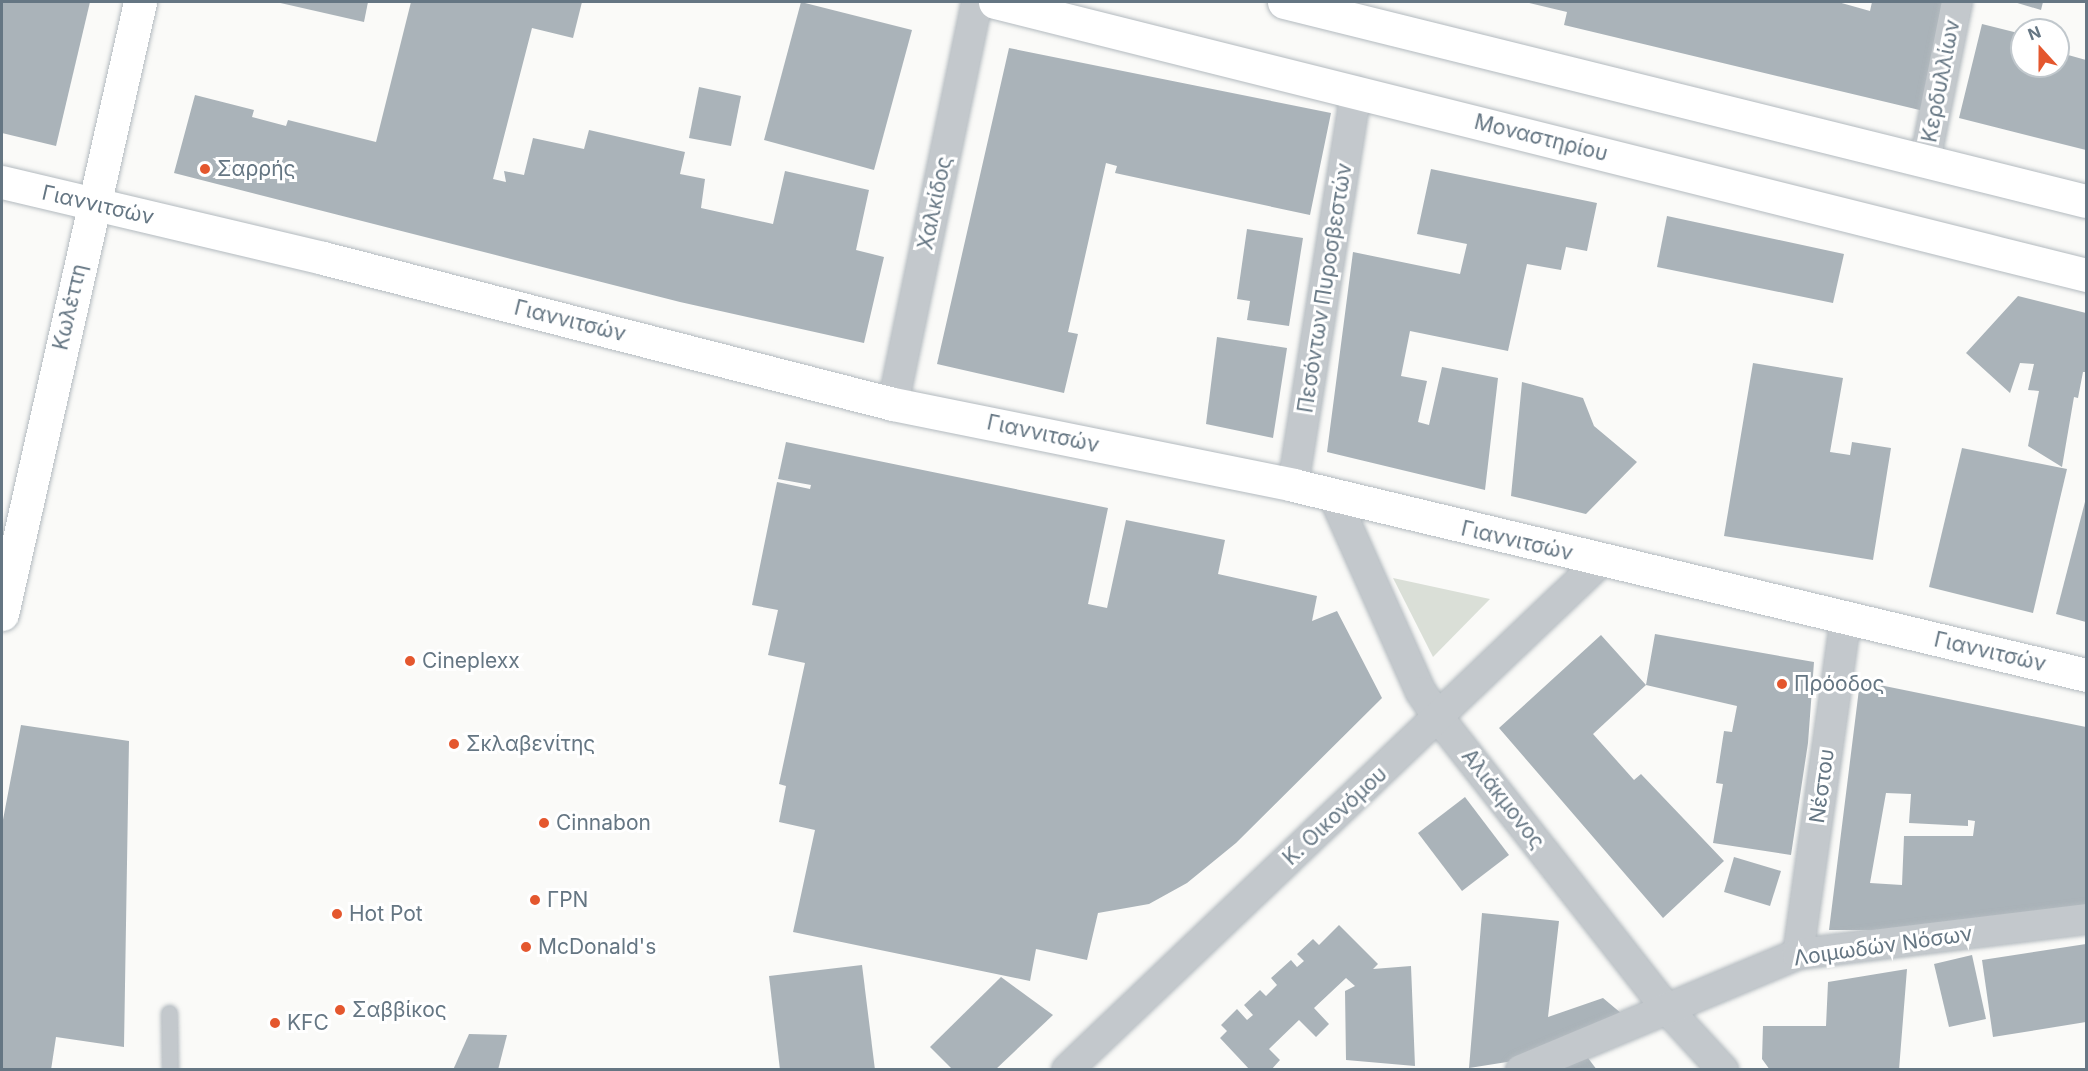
<!DOCTYPE html>
<html>
<head>
<meta charset="utf-8">
<style>
  body { margin:0 }
  #map { position:relative; width:2088px; height:1071px; overflow:hidden; background:#fafaf8; font-family:Inter,sans-serif }
  div>[style] { position:absolute }
  .green>* { inset:0; background:#dadfd7 }
  .building>* { inset:0; background:#aab3b9 }
  .roads { filter:drop-shadow(0 0 2px #b3babf) drop-shadow(0 0 2px #b3babf) }
  .service>* { height:15px; margin:-7.5px; padding:0 7.5px; transform-origin:7.5px; border-radius:7.5px; background:#c3c8cc }
  .minor>* { height:30px; margin:-15px; padding:0 15px; transform-origin:15px; border-radius:15px; background:#c3c8cc }
  .secondary>* { height:33px; margin:-16.5px; padding:0 16.5px; transform-origin:16.5px; border-radius:16.5px; background:#fff }
  .primary>* { height:33px; margin:-16.5px; padding:0 16.5px; transform-origin:16.5px; border-radius:16.5px; background:#fff }
  .dots>* { width:16px; height:16px; translate:-50% -50%; box-sizing:border-box; border:3px solid #fff; border-radius:50% }
  span { translate:-50% -50%; white-space:nowrap; text-align:center; line-height:1.15; -webkit-text-stroke:6px #fff; paint-order:stroke }
  .street-label { font-size:21px; color:#657683 }
  .poi-label { font-size:21px; color:#657683 }
  .left { translate:0 -50%; text-align:left }
  .frame { position:absolute; inset:0; border:3px solid #657683; pointer-events:none }
  .north { position:absolute; left:2010px; top:18px; width:60px; height:60px; box-sizing:border-box; background:#fff; border:2px solid #c1c8cd; border-radius:50%; rotate:339deg; font-size:16px; font-weight:700; line-height:24px; text-align:center; color:#657683 }
  .north::after { content:''; display:block; margin:auto; width:21px; height:27px; background:#e4572e; clip-path:polygon(50% 0,100% 100%,50% 72%,0 100%) }
</style>
</head>
<body>
<div id="map">
  <div class="green">
    <i style="clip-path:polygon(1393px 578px,1490px 599px,1433px 657px)"></i>
  </div>
  <div class="building">
    <i style="clip-path:polygon(2px 2px,90px 2px,56px 146px,2px 133px)"></i>
    <i style="clip-path:polygon(276px 2px,368px 2px,364px 22px)"></i>
    <i style="clip-path:polygon(411px 2px,582px 2px,573px 38px,532px 28px,493px 179px,506px 182px,504px 171px,524px 175px,533px 138px,584px 149px,589px 130px,685px 152px,680px 174px,705px 179px,701px 208px,773px 224px,785px 171px,869px 190px,856px 250px,884px 257px,864px 343px,680px 302px,174px 173px,195px 95px,254px 110px,252px 117px,286px 126px,288px 120px,376px 142px)"></i>
    <i style="clip-path:polygon(801px 2px,912px 30px,874px 170px,764px 140px)"></i>
    <i style="clip-path:polygon(1525px 2px,1838px 2px,1870px 11px,1872px 2px,1948px 2px,1928px 112px,1564px 25px,1567px 12px)"></i>
    <i style="clip-path:polygon(2014px 2px,2043px 2px,2041px 10px)"></i>
    <i style="clip-path:polygon(1982px 24px,2022px 34px,2022px 66px,2058px 66px,2058px 44px,2063px 45px,2061px 53px,2086px 60px,2086px 150px,1959px 118px)"></i>
    <i style="clip-path:polygon(1009px 48px,1331px 113px,1310px 215px,1115px 173px,1117px 166px,1106px 163px,1068px 332px,1078px 334px,1064px 393px,937px 364px)"></i>
    <i style="clip-path:polygon(699px 87px,741px 96px,731px 146px,689px 138px)"></i>
    <i style="clip-path:polygon(1431px 169px,1597px 203px,1587px 251px,1566px 247px,1561px 270px,1527px 264px,1508px 351px,1410px 331px,1401px 376px,1427px 381px,1418px 422px,1429px 425px,1442px 367px,1498px 378px,1485px 490px,1327px 452px,1353px 252px,1460px 274px,1467px 244px,1417px 234px)"></i>
    <i style="clip-path:polygon(1667px 216px,1844px 254px,1833px 303px,1657px 267px)"></i>
    <i style="clip-path:polygon(1247px 229px,1303px 238px,1289px 326px,1247px 320px,1250px 301px,1237px 299px)"></i>
    <i style="clip-path:polygon(2018px 296px,2086px 313px,2086px 372px,2083px 372px,2078px 398px,2074px 397px,2062px 467px,2028px 446px,2039px 391px,2028px 390px,2034px 364px,2020px 363px,2010px 393px,1966px 353px)"></i>
    <i style="clip-path:polygon(1217px 337px,1287px 348px,1273px 438px,1206px 424px)"></i>
    <i style="clip-path:polygon(1753px 363px,1843px 378px,1830px 452px,1850px 455px,1852px 442px,1891px 448px,1873px 560px,1724px 536px)"></i>
    <i style="clip-path:polygon(1522px 382px,1583px 398px,1594px 426px,1637px 462px,1586px 514px,1511px 496px)"></i>
    <i style="clip-path:polygon(786px 442px,1108px 508px,1088px 604px,1107px 608px,1126px 520px,1225px 540px,1218px 574px,1317px 596px,1312px 621px,1337px 611px,1382px 698px,1236px 843px,1187px 883px,1149px 904px,1098px 913px,1087px 960px,1036px 949px,1030px 981px,793px 932px,815px 830px,779px 822px,786px 786px,779px 784px,805px 663px,768px 655px,778px 610px,752px 605px,777px 482px,810px 489px,811px 485px,778px 479px)"></i>
    <i style="clip-path:polygon(1962px 448px,2067px 469px,2033px 613px,1929px 587px)"></i>
    <i style="clip-path:polygon(2086px 498px,2086px 622px,2056px 614px)"></i>
    <i style="clip-path:polygon(1655px 634px,1814px 662px,1808px 743px,1791px 855px,1713px 843px,1723px 784px,1716px 783px,1724px 731px,1732px 732px,1737px 706px,1646px 685px,1593px 734px,1634px 780px,1641px 774px,1724px 861px,1663px 918px,1499px 728px,1601px 635px,1646px 685px)"></i>
    <i style="clip-path:polygon(evenodd,1860px 681px,2086px 727px,2086px 909px,1901px 930px,1829px 930px,1860px 681px,1886px 793px,1911px 794px,1909px 823px,1968px 826px,1968px 820px,1975px 821px,1973px 836px,1904px 836px,1902px 885px,1870px 883px,1886px 793px)"></i>
    <i style="clip-path:polygon(21px 725px,129px 741px,124px 1047px,56px 1037px,51px 1070px,2px 1070px,2px 825px)"></i>
    <i style="clip-path:polygon(1465px 797px,1509px 855px,1462px 891px,1418px 833px)"></i>
    <i style="clip-path:polygon(1734px 857px,1781px 871px,1770px 906px,1724px 892px)"></i>
    <i style="clip-path:polygon(1482px 913px,1559px 921px,1548px 1017px,1603px 998px,1628px 1019px,1532px 1058px,1469px 1068px)"></i>
    <i style="clip-path:polygon(1339px 925px,1378px 964px,1373px 969px,1411px 966px,1415px 1066px,1346px 1060px,1345px 991px,1355px 986px,1346px 978px,1314px 1008px,1329px 1024px,1316px 1037px,1299px 1020px,1269px 1049px,1280px 1060px,1271px 1070px,1250px 1070px,1220px 1038px,1227px 1031px,1221px 1025px,1237px 1009px,1247px 1020px,1253px 1015px,1244px 1005px,1260px 990px,1266px 996px,1277px 985px,1271px 978px,1291px 960px,1297px 967px,1304px 961px,1297px 954px,1313px 939px,1319px 945px)"></i>
    <i style="clip-path:polygon(2086px 944px,2086px 1022px,1993px 1037px,1982px 960px)"></i>
    <i style="clip-path:polygon(1972px 955px,1986px 1019px,1949px 1027px,1934px 964px)"></i>
    <i style="clip-path:polygon(862px 965px,875px 1070px,780px 1070px,769px 976px)"></i>
    <i style="clip-path:polygon(1907px 969px,1899px 1070px,1770px 1070px,1762px 1059px,1763px 1026px,1826px 1026px,1828px 982px)"></i>
    <i style="clip-path:polygon(1001px 977px,1053px 1015px,995px 1070px,953px 1070px,930px 1047px)"></i>
    <i style="clip-path:polygon(469px 1034px,507px 1035px,498px 1070px,453px 1070px)"></i>
    <i style="clip-path:polygon(1582px 1050px,1597px 1070px,1537px 1070px)"></i>
  </div>
  <div class="roads">
    <div class="service">
      <i style="left:169px;top:1013px;width:57px;rotate:89deg"></i>
    </div>
    <div class="minor">
      <i style="left:1925px;top:161px;width:162px;rotate:-78.6deg"></i>
      <i style="left:893px;top:404px;width:411px;rotate:-78.2deg"></i>
      <i style="left:1293px;top:485px;width:399px;rotate:-80.9deg"></i>
      <i style="left:1334px;top:497px;width:214px;rotate:66deg"></i>
      <i style="left:1421px;top:692px;width:30px;rotate:56deg"></i>
      <i style="left:1438px;top:717px;width:371px;rotate:51.9deg"></i>
      <i style="left:1667px;top:1009px;width:83px;rotate:47.4deg"></i>
      <i style="left:1798px;top:954px;width:339px;rotate:-81.9deg"></i>
      <i style="left:1067px;top:1070px;width:738px;rotate:-43.63deg"></i>
      <i style="left:1521px;top:1070px;width:300px;rotate:-22.7deg"></i>
      <i style="left:1798px;top:954px;width:290px;rotate:-6.9deg"></i>
    </div>
    <div class="secondary">
      <i style="left:2px;top:182px;width:330px;rotate:13.3deg"></i>
      <i style="left:323px;top:258px;width:588px;rotate:14.37deg"></i>
      <i style="left:893px;top:404px;width:408px;rotate:11.4deg"></i>
      <i style="left:1293px;top:485px;width:815px;rotate:13.47deg"></i>
      <i style="left:2px;top:614px;width:627px;rotate:-77.29deg"></i>
    </div>
    <div class="primary">
      <i style="left:995px;top:2px;width:1125px;rotate:14.05deg"></i>
      <i style="left:1284px;top:2px;width:826px;rotate:13.94deg"></i>
    </div>
  </div>
  <div class="dots">
    <i style="left:205px;top:169px;background:#e4572e"></i>
    <i style="left:410px;top:661px;background:#e4572e"></i>
    <i style="left:1782px;top:684px;background:#e4572e"></i>
    <i style="left:454px;top:744px;background:#e4572e"></i>
    <i style="left:544px;top:823px;background:#e4572e"></i>
    <i style="left:535px;top:900px;background:#e4572e"></i>
    <i style="left:337px;top:914px;background:#e4572e"></i>
    <i style="left:526px;top:947px;background:#e4572e"></i>
    <i style="left:340px;top:1010px;background:#e4572e"></i>
    <i style="left:275px;top:1023px;background:#e4572e"></i>
  </div>
  <div class="street-label">
    <span style="left:1941px;top:81px;rotate:-79deg">Κερδυλλίων</span>
    <span style="left:1541px;top:138px;rotate:14deg">Μοναστηρίου</span>
    <span style="left:935px;top:203px;rotate:-78deg">Χαλκίδος</span>
    <span style="left:98px;top:205px;rotate:13deg">Γιαννιτσών</span>
    <span style="left:1325px;top:288px;rotate:-81deg">Πεσόντων Πυροσβεστών</span>
    <span style="left:70px;top:307px;rotate:-77deg">Κωλέττη</span>
    <span style="left:570px;top:321px;rotate:14deg">Γιαννιτσών</span>
    <span style="left:1043px;top:434px;rotate:12deg">Γιαννιτσών</span>
    <span style="left:1517px;top:541px;rotate:13deg">Γιαννιτσών</span>
    <span style="left:1990px;top:652px;rotate:13deg">Γιαννιτσών</span>
    <span style="left:1822px;top:786px;rotate:-82deg">Νέστου</span>
    <span style="left:1503px;top:799px;rotate:52deg">Αλιάκμονος</span>
    <span style="left:1335px;top:816px;rotate:-43deg">Κ. Οικονόμου</span>
    <span style="left:1883px;top:946px;rotate:-8deg">Λοιμωδών Νόσων</span>
  </div>
  <div class="poi-label">
    <span class="left" style="left:217px;top:169px">Σαρρής</span>
    <span class="left" style="left:422px;top:661px">Cineplexx</span>
    <span class="left" style="left:1794px;top:684px">Πρόοδος</span>
    <span class="left" style="left:466px;top:744px">Σκλαβενίτης</span>
    <span class="left" style="left:556px;top:823px">Cinnabon</span>
    <span class="left" style="left:547px;top:900px">ΓΡΝ</span>
    <span class="left" style="left:349px;top:914px">Hot Pot</span>
    <span class="left" style="left:538px;top:947px">McDonald's</span>
    <span class="left" style="left:352px;top:1010px">Σαββίκος</span>
    <span class="left" style="left:287px;top:1023px">KFC</span>
  </div>
  <div class="frame"></div>
  <div class="north">N</div>
</div>
</body>
</html>
